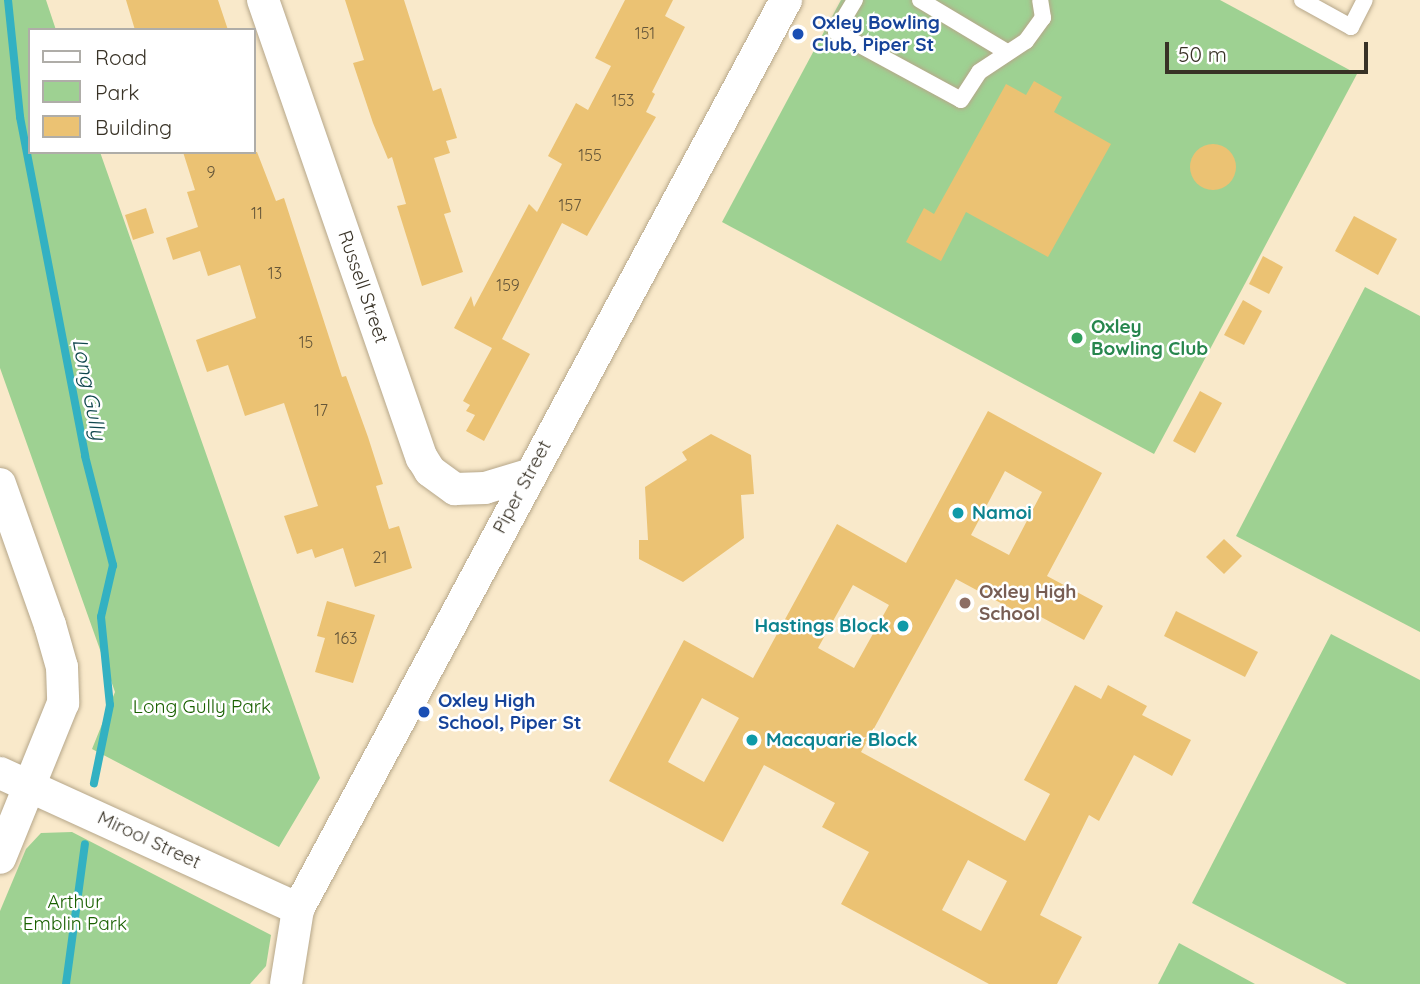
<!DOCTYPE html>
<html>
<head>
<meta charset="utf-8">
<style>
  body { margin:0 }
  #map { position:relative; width:1420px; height:984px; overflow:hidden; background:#f9e9ca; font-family:Quicksand,sans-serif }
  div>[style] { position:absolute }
  .green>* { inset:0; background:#9ed192 }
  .stream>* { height:8px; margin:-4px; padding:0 4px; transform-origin:4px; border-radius:4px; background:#33b1c2 }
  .building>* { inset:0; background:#ebc273 }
  .round { border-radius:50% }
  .roads { filter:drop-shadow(0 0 2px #b6a78a) drop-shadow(0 0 2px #b6a78a) }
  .lane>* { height:16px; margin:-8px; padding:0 8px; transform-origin:8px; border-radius:8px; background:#fff }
  .street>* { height:32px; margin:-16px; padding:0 16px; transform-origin:16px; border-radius:16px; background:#fff }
  .dots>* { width:19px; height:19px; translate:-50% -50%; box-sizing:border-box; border:4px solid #fff; border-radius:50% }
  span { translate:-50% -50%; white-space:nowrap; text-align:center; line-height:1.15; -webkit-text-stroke:5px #fff; paint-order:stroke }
  .number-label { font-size:16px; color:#655639 }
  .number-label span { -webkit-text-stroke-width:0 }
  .transit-label { font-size:19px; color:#164399; font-weight:700 }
  .left { translate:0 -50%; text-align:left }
  .street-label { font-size:19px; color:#383226 }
  .leisure-label { font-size:19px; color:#27864d; font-weight:700 }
  .culture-label { font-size:19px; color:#0d838f; font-weight:700 }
  .right { translate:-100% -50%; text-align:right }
  .education-label { font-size:19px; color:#785e54; font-weight:700 }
  .park-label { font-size:19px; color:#196000 }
  .water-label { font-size:21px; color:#0f464d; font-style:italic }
  .legend { position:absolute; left:28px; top:28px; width:228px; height:126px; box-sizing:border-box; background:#fff; border:2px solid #afada8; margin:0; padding:9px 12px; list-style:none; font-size:21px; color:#383226 }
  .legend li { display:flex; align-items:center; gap:14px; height:35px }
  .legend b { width:35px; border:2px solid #afada8 }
  .scale { position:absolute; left:1165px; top:42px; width:203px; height:32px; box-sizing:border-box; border:4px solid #383226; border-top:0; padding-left:9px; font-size:21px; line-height:24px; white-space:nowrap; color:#383226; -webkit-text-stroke:5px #fff; paint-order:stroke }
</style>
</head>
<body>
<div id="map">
  <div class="green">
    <i style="clip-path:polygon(0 0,46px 0,56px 30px,30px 30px,30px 152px,100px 152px,320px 778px,279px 847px,92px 749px,115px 692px,0 368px)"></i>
    <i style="clip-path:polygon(841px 0,1220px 0,1357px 74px,1154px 454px,722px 222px)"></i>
    <i style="clip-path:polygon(1365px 287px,1420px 316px,1420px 632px,1236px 536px)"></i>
    <i style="clip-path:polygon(1331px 634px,1420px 680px,1420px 984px,1347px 984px,1192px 903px)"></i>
    <i style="clip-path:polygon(72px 832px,271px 935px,266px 966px,250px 984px,0 984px,0 911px,26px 849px,41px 833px)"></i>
    <i style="clip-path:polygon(1179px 943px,1255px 984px,1158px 984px)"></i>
  </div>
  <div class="stream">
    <i style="left:8px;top:0;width:118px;rotate:84.1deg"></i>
    <i style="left:20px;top:117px;width:345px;rotate:79.1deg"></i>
    <i style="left:85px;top:456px;width:113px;rotate:75.6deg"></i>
    <i style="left:113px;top:565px;width:53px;rotate:103deg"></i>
    <i style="left:101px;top:617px;width:88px;rotate:84.2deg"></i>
    <i style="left:110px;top:705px;width:80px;rotate:101.6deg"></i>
    <i style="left:66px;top:984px;width:141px;rotate:-82.3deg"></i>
  </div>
  <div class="building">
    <i style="clip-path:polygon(126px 0,218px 0,228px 30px,135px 30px)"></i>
    <i style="clip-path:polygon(345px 0,404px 0,433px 91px,441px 88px,457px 138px,446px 141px,450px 153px,434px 158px,451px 212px,444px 214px,463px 272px,422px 286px,397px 206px,406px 204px,392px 157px,388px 159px,373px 123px,353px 63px,364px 60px)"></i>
    <i style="clip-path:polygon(625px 0,673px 0,665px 16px,685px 27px,652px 92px,655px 94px,646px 112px,656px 117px,587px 236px,562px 223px,502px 339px,530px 354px,484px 441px,466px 431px,475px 415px,466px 411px,470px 405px,463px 401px,492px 348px,454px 328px,471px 296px,474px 307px,529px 204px,537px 212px,562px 164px,548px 156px,576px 103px,588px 110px,611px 66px,595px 58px)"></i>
    <i style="clip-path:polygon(1034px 81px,1062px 97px,1054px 112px,1111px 144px,1048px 257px,966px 212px,941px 261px,906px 242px,924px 208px,934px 214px,1006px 84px,1026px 95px)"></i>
    <i class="round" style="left:1190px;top:144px;width:46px;height:46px"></i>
    <i style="clip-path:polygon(183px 152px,257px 152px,276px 201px,284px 198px,342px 377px,346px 376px,368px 437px,383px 484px,376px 486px,389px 529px,399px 526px,412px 568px,355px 587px,343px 548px,315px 558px,312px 549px,297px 554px,284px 516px,318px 506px,284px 403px,245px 416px,228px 365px,207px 372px,196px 340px,256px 318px,240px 265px,208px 276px,200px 251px,173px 260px,166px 238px,198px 227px,187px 192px,195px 190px)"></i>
    <i style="clip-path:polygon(146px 208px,154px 233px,133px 240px,125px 215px)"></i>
    <i style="clip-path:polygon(1354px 216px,1397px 239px,1378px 275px,1335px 251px)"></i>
    <i style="clip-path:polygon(1263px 256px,1283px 267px,1269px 294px,1249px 284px)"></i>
    <i style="clip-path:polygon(1243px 300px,1262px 311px,1244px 345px,1224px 335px)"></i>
    <i style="clip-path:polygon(1200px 391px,1222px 403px,1195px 453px,1173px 441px)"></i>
    <i style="clip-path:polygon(evenodd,988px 411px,1102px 473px,1047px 576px,1103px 606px,1084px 640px,1028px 610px,1025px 616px,956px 579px,861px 752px,1025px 841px,1050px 794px,1024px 780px,1075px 685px,1101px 699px,1108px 685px,1147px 706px,1142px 715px,1191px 740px,1172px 776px,1134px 755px,1099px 821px,1089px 815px,1040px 915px,1082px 937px,1057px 984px,989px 984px,841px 904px,869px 852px,822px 827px,835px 803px,764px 765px,723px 842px,609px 781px,684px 640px,753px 678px,837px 524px,906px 563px,988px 411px,1005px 471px,1042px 492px,1009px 555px,971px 535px,1005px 471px,988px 411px,853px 585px,889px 605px,854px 668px,818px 648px,853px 585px,988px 411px,702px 698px,739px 718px,704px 782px,668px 762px,702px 698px,988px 411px,968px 860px,1007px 881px,981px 931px,942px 910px,968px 860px)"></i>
    <i style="clip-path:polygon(711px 434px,751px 455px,754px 494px,741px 495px,744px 538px,683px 582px,639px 559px,639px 540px,648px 540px,645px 487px,687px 460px,682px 452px)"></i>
    <i style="clip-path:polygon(1224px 539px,1242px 556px,1224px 574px,1206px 557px)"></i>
    <i style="clip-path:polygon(327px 601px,375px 615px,353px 683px,315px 672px,325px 638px,317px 636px)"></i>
    <i style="clip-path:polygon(1176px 611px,1258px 652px,1245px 677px,1164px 636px)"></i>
  </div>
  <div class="roads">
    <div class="lane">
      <i style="left:855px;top:0;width:37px;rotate:121deg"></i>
      <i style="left:836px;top:32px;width:142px;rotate:28.5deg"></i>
      <i style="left:961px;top:100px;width:33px;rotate:-57deg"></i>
      <i style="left:979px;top:72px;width:56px;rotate:-33.4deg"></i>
      <i style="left:1026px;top:41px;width:29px;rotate:-54deg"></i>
      <i style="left:1043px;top:18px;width:18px;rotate:-99deg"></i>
      <i style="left:920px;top:0;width:101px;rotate:30.9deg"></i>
      <i style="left:1302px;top:0;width:56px;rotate:28.9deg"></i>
      <i style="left:1351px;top:27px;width:30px;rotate:-63deg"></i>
    </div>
    <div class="street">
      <i style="left:263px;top:0;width:485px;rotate:70.9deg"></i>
      <i style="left:422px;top:458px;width:15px;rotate:58deg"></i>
      <i style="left:430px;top:471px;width:31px;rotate:36deg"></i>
      <i style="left:455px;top:489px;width:30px;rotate:-2deg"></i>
      <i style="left:485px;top:488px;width:45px;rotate:-16.8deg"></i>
      <i style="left:0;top:484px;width:150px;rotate:70.5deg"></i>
      <i style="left:50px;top:625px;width:44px;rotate:74.1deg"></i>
      <i style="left:62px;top:667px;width:36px;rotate:88deg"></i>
      <i style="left:63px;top:703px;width:167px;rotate:112.1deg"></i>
      <i style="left:0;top:773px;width:328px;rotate:24.5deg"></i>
      <i style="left:286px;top:984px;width:76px;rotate:-80.9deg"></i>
      <i style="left:298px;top:909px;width:1032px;rotate:-61.77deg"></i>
    </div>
  </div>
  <div class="dots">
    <i style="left:798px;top:34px;background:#1a4fb4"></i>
    <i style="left:1077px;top:338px;background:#2e9e5b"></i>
    <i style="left:958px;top:513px;background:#0f9aa8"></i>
    <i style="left:965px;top:603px;background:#8d6e63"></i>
    <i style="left:903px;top:626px;background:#0f9aa8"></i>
    <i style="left:424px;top:712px;background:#1a4fb4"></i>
    <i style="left:752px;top:740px;background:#0f9aa8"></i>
  </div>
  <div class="number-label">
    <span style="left:645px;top:33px">151</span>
    <span style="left:623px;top:100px">153</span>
    <span style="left:590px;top:155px">155</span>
    <span style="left:211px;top:172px">9</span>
    <span style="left:570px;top:205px">157</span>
    <span style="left:257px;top:213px">11</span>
    <span style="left:275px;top:273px">13</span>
    <span style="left:508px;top:285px">159</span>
    <span style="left:306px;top:342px">15</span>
    <span style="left:321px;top:410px">17</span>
    <span style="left:380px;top:557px">21</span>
    <span style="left:346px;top:638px">163</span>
  </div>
  <div class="transit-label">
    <span class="left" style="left:812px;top:34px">Oxley Bowling<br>Club, Piper St</span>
    <span class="left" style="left:438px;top:712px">Oxley High<br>School, Piper St</span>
  </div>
  <div class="street-label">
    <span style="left:363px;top:287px;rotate:71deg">Russell Street</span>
    <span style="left:522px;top:487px;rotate:-62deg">Piper Street</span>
    <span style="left:149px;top:840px;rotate:25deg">Mirool Street</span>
  </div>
  <div class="leisure-label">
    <span class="left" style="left:1091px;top:338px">Oxley<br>Bowling Club</span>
  </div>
  <div class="culture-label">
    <span class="left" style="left:972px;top:513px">Namoi</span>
    <span class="right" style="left:889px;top:626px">Hastings Block</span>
    <span class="left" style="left:766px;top:740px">Macquarie Block</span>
  </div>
  <div class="education-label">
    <span class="left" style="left:979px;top:603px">Oxley High<br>School</span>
  </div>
  <div class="park-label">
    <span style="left:202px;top:707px">Long Gully Park</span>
    <span style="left:75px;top:913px">Arthur<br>Emblin Park</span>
  </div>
  <div class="water-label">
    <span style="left:90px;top:389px;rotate:79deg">Long Gully</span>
  </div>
  <ul class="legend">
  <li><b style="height:9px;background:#fff"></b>Road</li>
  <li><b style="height:19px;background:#9ed192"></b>Park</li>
  <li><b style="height:19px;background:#ebc273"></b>Building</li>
  </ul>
  <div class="scale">50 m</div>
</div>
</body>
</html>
